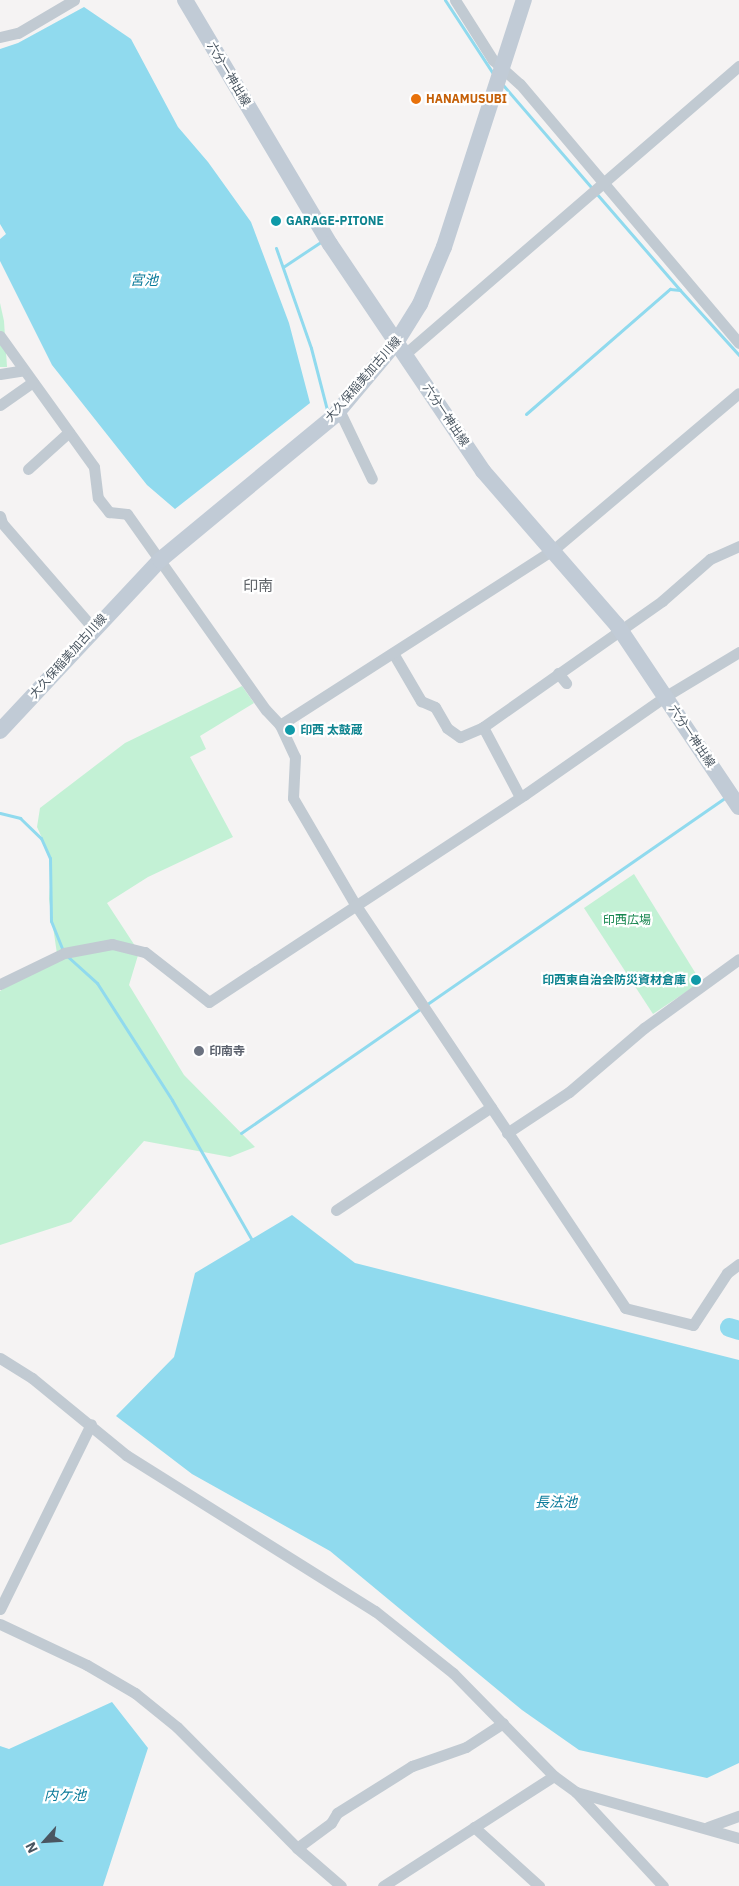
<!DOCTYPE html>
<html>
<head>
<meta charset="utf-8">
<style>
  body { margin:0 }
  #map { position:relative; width:739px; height:1886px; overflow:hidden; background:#f5f3f3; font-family:"IBM Plex Sans","Noto Sans JP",sans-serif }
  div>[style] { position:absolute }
  .green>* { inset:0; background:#c3f1d5 }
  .water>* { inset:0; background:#90daee }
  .stream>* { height:3px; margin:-1.5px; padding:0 1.5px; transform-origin:1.5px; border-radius:1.5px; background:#90daee }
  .river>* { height:19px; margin:-9.5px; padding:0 9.5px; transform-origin:9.5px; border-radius:9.5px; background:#90daee }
  .minor>* { height:11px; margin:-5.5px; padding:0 5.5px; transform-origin:5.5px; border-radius:5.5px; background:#c1cad2 }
  .secondary>* { height:16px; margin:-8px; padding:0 8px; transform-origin:8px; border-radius:8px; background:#c1cbd6 }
  .dots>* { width:14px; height:14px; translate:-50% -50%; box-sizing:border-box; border:2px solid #fff; border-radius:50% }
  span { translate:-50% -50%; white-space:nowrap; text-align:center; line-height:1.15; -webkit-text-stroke:4.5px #fff; paint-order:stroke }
  .street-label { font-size:12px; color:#4a5661 }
  .food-label { font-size:12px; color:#c56008; font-weight:700 }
  .left { translate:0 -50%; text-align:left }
  .culture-label { font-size:12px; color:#0d838f; font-weight:700 }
  .right { translate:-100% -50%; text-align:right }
  .park-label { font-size:12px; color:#17864f }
  .worship-label { font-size:12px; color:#5b616d; font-weight:700 }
  .water-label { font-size:14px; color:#0c7c9b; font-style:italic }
  .quarter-label { font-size:15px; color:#5f6368 }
  .north { position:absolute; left:20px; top:1816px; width:50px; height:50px; -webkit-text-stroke:4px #fff; paint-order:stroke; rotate:244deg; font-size:14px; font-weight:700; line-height:20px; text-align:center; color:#4a5661 }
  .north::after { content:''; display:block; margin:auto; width:18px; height:22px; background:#4a5661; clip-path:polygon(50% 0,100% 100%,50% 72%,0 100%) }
</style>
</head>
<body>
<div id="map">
  <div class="green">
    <i style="clip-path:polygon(0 303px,4px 321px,7px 367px,0 367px)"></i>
    <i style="clip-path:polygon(242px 686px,254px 703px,200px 736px,206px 749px,190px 757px,233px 837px,148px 877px,107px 903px,139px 952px,129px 985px,184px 1075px,255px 1147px,230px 1157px,144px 1141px,71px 1222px,0 1245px,0 991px,57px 954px,49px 899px,52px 860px,37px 827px,40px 808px,125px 743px)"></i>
    <i style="clip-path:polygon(634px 874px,701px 982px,653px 1014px,584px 908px)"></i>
  </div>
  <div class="water">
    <i style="clip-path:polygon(84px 7px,131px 39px,178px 127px,208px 162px,251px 222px,289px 323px,310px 403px,175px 509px,147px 485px,52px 365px,0 261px,0 239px,6px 234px,0 224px,0 49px,18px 43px)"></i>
    <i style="clip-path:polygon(292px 1215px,355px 1263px,739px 1360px,739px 1763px,707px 1778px,579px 1750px,522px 1710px,330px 1551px,192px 1474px,116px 1416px,174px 1357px,195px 1273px)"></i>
    <i style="clip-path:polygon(112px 1702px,148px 1748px,103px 1886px,0 1886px,0 1746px,9px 1749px)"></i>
  </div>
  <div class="stream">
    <i style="left:445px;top:0;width:90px;rotate:56.8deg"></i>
    <i style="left:503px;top:85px;width:136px;rotate:49.2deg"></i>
    <i style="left:596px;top:193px;width:128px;rotate:49.1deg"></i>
    <i style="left:276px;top:248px;width:106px;rotate:70.7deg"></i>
    <i style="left:311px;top:348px;width:64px;rotate:75.5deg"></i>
    <i style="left:283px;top:267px;width:47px;rotate:-33.7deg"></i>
    <i style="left:526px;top:414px;width:191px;rotate:-41deg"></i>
    <i style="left:670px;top:289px;width:10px;rotate:6deg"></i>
    <i style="left:680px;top:290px;width:88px;rotate:47.8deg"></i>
    <i style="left:0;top:813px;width:21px;rotate:14deg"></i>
    <i style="left:20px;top:818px;width:29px;rotate:44deg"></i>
    <i style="left:41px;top:838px;width:22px;rotate:66deg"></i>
    <i style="left:50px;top:858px;width:63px;rotate:89.1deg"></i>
    <i style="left:51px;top:921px;width:31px;rotate:68deg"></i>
    <i style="left:66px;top:955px;width:42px;rotate:42.1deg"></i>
    <i style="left:97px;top:983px;width:139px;rotate:57.3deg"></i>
    <i style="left:172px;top:1100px;width:163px;rotate:60.3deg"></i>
    <i style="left:241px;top:1133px;width:590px;rotate:-34.71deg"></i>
  </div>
  <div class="river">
    <i style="left:729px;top:1327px;width:10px;rotate:17deg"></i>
  </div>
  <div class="minor">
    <i style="left:455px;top:0;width:71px;rotate:57.7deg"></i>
    <i style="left:493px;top:60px;width:36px;rotate:42deg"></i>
    <i style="left:520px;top:84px;width:339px;rotate:49.8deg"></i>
    <i style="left:0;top:37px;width:18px;rotate:-13deg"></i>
    <i style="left:18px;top:33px;width:65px;rotate:-30.5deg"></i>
    <i style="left:0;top:336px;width:161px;rotate:54.3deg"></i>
    <i style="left:94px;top:467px;width:31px;rotate:83deg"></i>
    <i style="left:98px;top:498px;width:18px;rotate:52deg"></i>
    <i style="left:109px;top:512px;width:18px;rotate:6deg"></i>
    <i style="left:127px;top:514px;width:240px;rotate:54.7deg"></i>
    <i style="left:266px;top:710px;width:21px;rotate:47deg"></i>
    <i style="left:280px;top:725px;width:35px;rotate:65deg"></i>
    <i style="left:295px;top:757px;width:41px;rotate:92.8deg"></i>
    <i style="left:293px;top:798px;width:123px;rotate:59.7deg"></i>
    <i style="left:355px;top:904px;width:486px;rotate:56.2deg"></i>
    <i style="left:625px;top:1308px;width:70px;rotate:14deg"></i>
    <i style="left:693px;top:1325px;width:62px;rotate:-56.8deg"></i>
    <i style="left:727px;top:1273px;width:15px;rotate:-37deg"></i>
    <i style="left:405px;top:354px;width:441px;rotate:-40.8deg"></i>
    <i style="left:0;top:374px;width:24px;rotate:-9deg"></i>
    <i style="left:0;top:405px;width:40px;rotate:-34.9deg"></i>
    <i style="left:339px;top:410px;width:76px;rotate:64.4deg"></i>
    <i style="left:28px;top:469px;width:55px;rotate:-42.1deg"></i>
    <i style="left:0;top:516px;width:7px;rotate:74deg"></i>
    <i style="left:2px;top:523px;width:139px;rotate:49.1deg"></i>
    <i style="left:393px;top:653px;width:56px;rotate:59.7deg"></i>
    <i style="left:421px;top:701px;width:15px;rotate:23deg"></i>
    <i style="left:435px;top:707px;width:24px;rotate:60deg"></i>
    <i style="left:447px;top:728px;width:16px;rotate:35deg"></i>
    <i style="left:460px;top:737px;width:25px;rotate:-23deg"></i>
    <i style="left:483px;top:727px;width:219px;rotate:-35.1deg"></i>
    <i style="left:662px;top:601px;width:64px;rotate:-41.2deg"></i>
    <i style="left:710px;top:559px;width:32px;rotate:-24deg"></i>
    <i style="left:558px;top:673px;width:13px;rotate:51deg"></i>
    <i style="left:280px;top:725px;width:324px;rotate:-32.7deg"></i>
    <i style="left:553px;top:550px;width:243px;rotate:-40.2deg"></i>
    <i style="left:483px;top:727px;width:79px;rotate:62.1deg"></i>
    <i style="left:0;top:984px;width:71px;rotate:-25.8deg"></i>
    <i style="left:64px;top:953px;width:49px;rotate:-10.6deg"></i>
    <i style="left:112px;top:944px;width:34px;rotate:14deg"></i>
    <i style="left:145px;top:952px;width:81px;rotate:38deg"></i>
    <i style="left:209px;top:1002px;width:377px;rotate:-33.3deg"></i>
    <i style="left:524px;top:795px;width:173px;rotate:-34.9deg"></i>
    <i style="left:666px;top:696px;width:85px;rotate:-31.1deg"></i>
    <i style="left:507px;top:1133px;width:74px;rotate:-33.5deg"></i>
    <i style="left:569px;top:1092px;width:99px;rotate:-40.5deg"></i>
    <i style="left:644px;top:1028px;width:117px;rotate:-36deg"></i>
    <i style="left:336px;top:1210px;width:186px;rotate:-33.6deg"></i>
    <i style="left:0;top:1358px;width:38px;rotate:32deg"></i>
    <i style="left:32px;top:1378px;width:122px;rotate:39.3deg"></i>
    <i style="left:126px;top:1455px;width:294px;rotate:32.1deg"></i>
    <i style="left:375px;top:1611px;width:100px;rotate:38.5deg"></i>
    <i style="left:453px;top:1673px;width:144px;rotate:45.6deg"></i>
    <i style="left:554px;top:1776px;width:27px;rotate:36deg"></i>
    <i style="left:576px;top:1792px;width:128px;rotate:47.2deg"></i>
    <i style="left:0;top:1609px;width:206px;rotate:-63.8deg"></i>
    <i style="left:0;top:1624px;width:96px;rotate:25.2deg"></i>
    <i style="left:87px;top:1665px;width:56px;rotate:30.3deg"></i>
    <i style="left:135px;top:1693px;width:54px;rotate:39deg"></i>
    <i style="left:177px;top:1727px;width:170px;rotate:45.2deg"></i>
    <i style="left:297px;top:1848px;width:58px;rotate:40.8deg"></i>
    <i style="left:576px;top:1792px;width:169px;rotate:15.8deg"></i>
    <i style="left:474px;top:1827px;width:88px;rotate:42.2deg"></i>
    <i style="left:708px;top:1827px;width:33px;rotate:-20deg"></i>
    <i style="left:297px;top:1848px;width:42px;rotate:-36.3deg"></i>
    <i style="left:331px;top:1823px;width:12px;rotate:-59deg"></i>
    <i style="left:337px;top:1813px;width:89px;rotate:-32.1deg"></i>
    <i style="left:412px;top:1766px;width:57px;rotate:-19.4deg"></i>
    <i style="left:466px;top:1747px;width:44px;rotate:-33deg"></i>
    <i style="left:383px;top:1886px;width:203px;rotate:-32.8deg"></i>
  </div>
  <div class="secondary">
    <i style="left:185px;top:0;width:284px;rotate:59.3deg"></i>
    <i style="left:330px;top:244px;width:274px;rotate:56deg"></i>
    <i style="left:483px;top:471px;width:204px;rotate:49deg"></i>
    <i style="left:617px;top:625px;width:219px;rotate:56.2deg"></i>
    <i style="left:0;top:731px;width:234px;rotate:-46.9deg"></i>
    <i style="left:160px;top:560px;width:227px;rotate:-39.6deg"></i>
    <i style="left:335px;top:415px;width:97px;rotate:-50deg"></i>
    <i style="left:397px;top:341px;width:44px;rotate:-58.1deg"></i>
    <i style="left:420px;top:304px;width:62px;rotate:-67.2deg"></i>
    <i style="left:444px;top:247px;width:260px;rotate:-72.1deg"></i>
  </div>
  <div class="dots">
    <i style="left:416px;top:99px;background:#e8710a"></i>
    <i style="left:276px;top:221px;background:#0f9aa8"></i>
    <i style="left:290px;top:730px;background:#0f9aa8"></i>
    <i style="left:696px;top:980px;background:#0f9aa8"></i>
    <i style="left:199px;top:1051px;background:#6b7280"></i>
  </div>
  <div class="street-label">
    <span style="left:229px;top:74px;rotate:59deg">六分一神出線</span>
    <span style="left:363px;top:379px;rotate:-49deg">大久保稲美加古川線</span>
    <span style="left:446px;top:415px;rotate:56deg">六分一神出線</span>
    <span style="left:68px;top:656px;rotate:-48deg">大久保稲美加古川線</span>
    <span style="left:692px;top:736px;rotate:56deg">六分一神出線</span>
  </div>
  <div class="food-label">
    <span class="left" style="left:426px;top:99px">HANAMUSUBI</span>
  </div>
  <div class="culture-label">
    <span class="left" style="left:286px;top:221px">GARAGE-PITONE</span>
    <span class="left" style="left:300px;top:730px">印西 太鼓蔵</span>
    <span class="right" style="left:686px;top:980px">印西東自治会防災資材倉庫</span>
  </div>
  <div class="park-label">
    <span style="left:627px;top:920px">印西広場</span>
  </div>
  <div class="worship-label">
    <span class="left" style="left:209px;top:1051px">印南寺</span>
  </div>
  <div class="water-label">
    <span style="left:144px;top:280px">宮池</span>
    <span style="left:556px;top:1502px">長法池</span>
    <span style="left:65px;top:1795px">内ケ池</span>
  </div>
  <div class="quarter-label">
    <span style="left:258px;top:586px">印南</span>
  </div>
  <div class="north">N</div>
</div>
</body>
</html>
